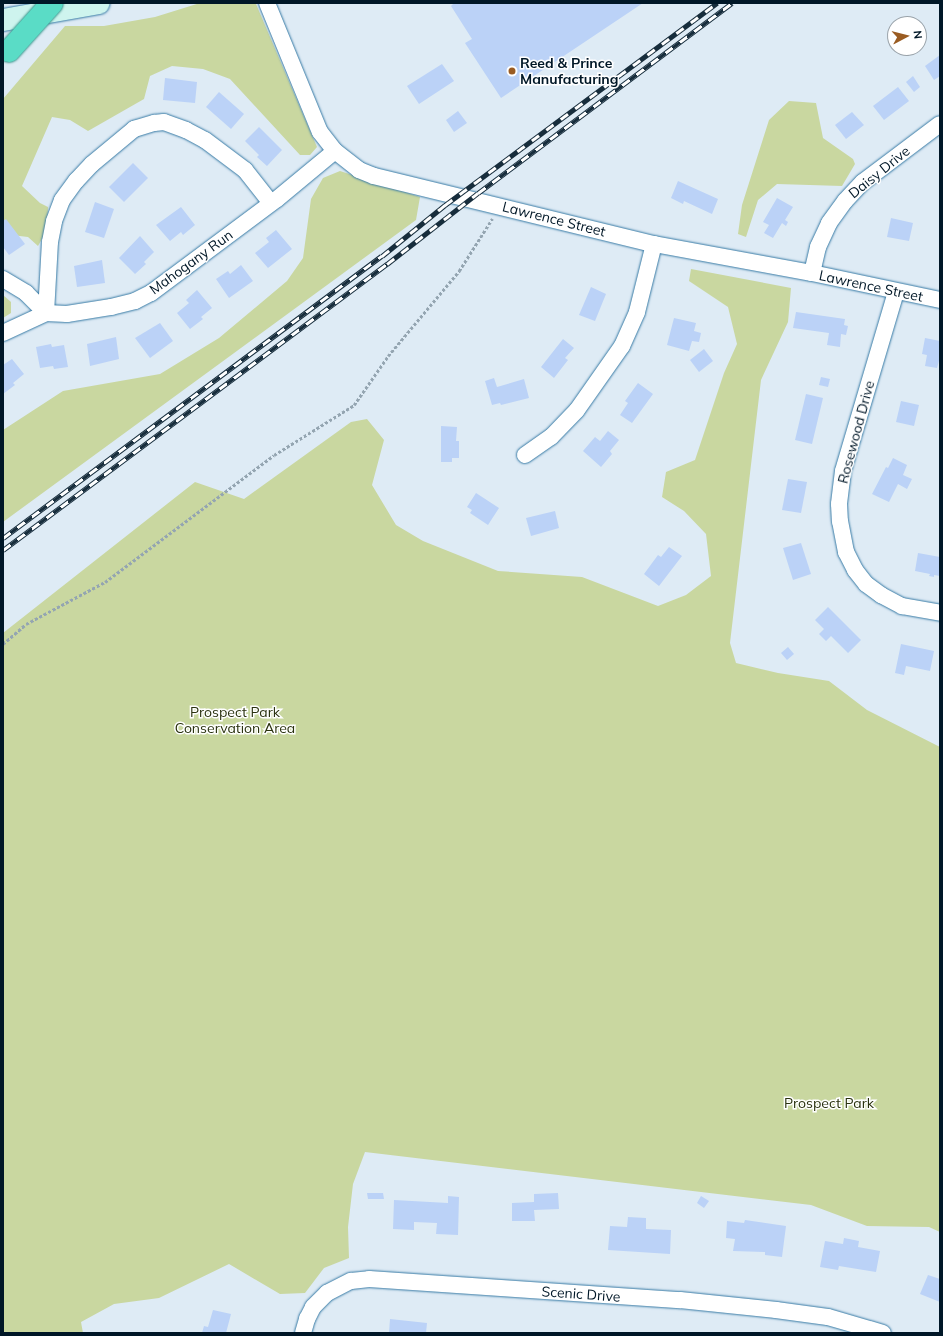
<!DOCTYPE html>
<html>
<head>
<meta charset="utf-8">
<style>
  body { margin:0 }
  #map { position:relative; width:943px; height:1336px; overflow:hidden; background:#deebf5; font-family:Mulish,sans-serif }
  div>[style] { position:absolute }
  .green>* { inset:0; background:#c9d7a0 }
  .building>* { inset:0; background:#bbd2f7 }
  .path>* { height:2.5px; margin-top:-1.25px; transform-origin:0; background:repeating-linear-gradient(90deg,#94a5b1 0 3px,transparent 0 5px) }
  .roads { filter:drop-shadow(0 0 1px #377aa5) drop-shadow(0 0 1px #377aa5) }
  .street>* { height:16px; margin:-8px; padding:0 8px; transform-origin:8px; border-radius:8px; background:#fff }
  .secondary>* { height:22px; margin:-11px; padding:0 11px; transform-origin:11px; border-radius:11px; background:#cef4ee }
  .rail>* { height:4.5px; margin-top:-2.25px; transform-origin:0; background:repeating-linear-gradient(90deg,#fff 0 9px,#172d3c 0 18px); box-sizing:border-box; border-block:1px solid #172d3c }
  .bridges { filter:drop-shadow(0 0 1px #3a978e) drop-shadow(0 0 1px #3a978e) }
  .highway-bridge>* { height:22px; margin:-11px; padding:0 11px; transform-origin:11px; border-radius:11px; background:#5adcc6 }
  .dots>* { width:11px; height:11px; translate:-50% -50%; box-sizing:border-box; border:2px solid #fff; border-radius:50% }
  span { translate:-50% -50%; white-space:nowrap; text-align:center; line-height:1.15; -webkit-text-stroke:3px #fff; paint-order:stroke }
  .poi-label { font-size:14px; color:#001727; font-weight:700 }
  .left { translate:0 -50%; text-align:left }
  .street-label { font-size:14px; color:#001727 }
  .park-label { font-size:14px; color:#29310e }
  .frame { position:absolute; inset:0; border:4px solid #001727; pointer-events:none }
  .north { position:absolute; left:887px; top:16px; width:40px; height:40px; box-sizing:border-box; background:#fff; border:1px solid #99a2a9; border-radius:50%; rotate:83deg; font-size:11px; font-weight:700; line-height:16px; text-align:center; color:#001727 }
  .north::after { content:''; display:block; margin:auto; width:14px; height:18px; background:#9a5c22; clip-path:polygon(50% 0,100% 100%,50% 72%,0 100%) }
</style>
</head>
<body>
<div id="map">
  <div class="green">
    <i style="clip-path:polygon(200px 3px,256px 4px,317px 147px,310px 155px,300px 155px,230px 79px,203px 69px,172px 66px,150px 76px,144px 99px,88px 131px,70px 120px,52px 117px,22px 186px,40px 203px,48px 207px,47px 230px,38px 246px,28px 237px,3px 234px,3px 99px,65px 26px,104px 26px,155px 17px)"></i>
    <i style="clip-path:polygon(789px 101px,816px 103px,823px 138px,853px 159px,855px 164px,842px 186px,777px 184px,758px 200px,746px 237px,738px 234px,742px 205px,769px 120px)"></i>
    <i style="clip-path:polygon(340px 171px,420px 197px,416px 220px,3px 522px,3px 430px,63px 391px,160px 374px,219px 338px,287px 281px,303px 258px,311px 199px,323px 178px)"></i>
    <i style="clip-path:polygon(691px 269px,791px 288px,788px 322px,761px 380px,730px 643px,736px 663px,778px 673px,829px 681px,867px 710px,940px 747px,940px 1232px,929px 1227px,867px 1226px,811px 1205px,365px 1152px,353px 1184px,348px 1227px,349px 1258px,324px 1268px,305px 1293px,280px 1294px,229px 1264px,159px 1298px,114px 1304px,81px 1322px,83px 1333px,3px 1333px,3px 633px,195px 482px,244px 499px,351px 422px,367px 419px,384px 440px,372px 485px,396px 525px,423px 541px,498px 571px,582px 577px,658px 606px,686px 595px,711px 576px,706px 534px,684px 511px,662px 497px,666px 472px,695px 460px,724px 373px,737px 344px,728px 307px,689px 281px)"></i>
    <i style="clip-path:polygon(3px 295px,11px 302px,11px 313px,3px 318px)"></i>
  </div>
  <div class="building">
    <i style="clip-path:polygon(454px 3px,643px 3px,501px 98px,465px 43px,472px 39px,451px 6px)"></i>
    <i style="clip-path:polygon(940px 55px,940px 76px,934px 80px,925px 66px)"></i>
    <i style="clip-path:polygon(442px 64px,454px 81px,419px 104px,407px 86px)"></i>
    <i style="clip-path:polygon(913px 76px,920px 87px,914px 92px,906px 82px)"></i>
    <i style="clip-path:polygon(165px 78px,197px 82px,195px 103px,163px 100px)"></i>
    <i style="clip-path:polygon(898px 87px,909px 101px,884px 120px,873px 106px)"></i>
    <i style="clip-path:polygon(219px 92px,244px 114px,231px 129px,206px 107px)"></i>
    <i style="clip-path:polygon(458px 111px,467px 123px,454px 132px,446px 120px)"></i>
    <i style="clip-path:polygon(852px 112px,864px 125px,846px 139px,835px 125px)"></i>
    <i style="clip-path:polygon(259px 127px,282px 150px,267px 166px,257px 157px,259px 155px,245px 141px)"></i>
    <i style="clip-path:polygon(133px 163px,148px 178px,124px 202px,109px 187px)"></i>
    <i style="clip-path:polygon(678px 181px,718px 199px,712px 214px,684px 201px,683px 204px,671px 198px)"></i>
    <i style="clip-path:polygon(777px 198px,793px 207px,785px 220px,788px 222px,786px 226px,782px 223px,773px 238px,764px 233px,769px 225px,763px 222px)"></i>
    <i style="clip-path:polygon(95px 202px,114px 209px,104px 238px,85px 232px)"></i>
    <i style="clip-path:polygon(181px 207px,195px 225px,183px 235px,181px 232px,170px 241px,156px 225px)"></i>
    <i style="clip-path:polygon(891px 218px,913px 223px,909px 241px,887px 237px)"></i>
    <i style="clip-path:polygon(6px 219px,25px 244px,9px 255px,3px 247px,3px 221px)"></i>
    <i style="clip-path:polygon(276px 230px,292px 249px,268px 268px,255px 253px,269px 242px,266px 238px)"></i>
    <i style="clip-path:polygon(140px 236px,154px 252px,144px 262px,146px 264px,135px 274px,119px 258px)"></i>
    <i style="clip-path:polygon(102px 260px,105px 283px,77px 287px,74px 266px)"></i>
    <i style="clip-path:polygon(241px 265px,253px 281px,229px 298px,216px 279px,228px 271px,230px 274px)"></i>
    <i style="clip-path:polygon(591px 287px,606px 294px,595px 321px,579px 315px)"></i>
    <i style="clip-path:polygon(197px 290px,212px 308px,201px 317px,203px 319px,190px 329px,177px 313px,189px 303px,186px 300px)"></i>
    <i style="clip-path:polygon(796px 312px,845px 319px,844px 325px,848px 326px,846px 335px,841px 334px,840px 347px,827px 345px,829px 333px,793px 328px)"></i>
    <i style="clip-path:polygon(674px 318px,696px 323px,694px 331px,701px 333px,699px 342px,692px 341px,689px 351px,667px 345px)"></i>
    <i style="clip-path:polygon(160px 323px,173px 341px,150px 358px,135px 338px)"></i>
    <i style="clip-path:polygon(116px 337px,119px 359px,90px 366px,87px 344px)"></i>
    <i style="clip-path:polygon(925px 338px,940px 341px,940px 357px,937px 368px,925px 366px,927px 355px,922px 354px)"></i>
    <i style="clip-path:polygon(563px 339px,574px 348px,565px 358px,568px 360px,554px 378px,541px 367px)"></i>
    <i style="clip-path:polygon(51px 344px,52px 347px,64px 345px,68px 367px,54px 369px,53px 366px,40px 368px,36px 347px)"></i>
    <i style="clip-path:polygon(704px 349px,713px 361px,699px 372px,690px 360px)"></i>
    <i style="clip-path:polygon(12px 359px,24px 374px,13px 383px,15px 385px,3px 394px,3px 365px)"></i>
    <i style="clip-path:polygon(821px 377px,830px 379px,828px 387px,819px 385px)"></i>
    <i style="clip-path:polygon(494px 378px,497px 387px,524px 379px,529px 398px,501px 405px,500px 403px,492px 405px,485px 381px)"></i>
    <i style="clip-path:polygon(638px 383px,653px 394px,632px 423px,620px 415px,628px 403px,625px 401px)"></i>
    <i style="clip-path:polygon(806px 394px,823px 398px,812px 444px,795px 440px)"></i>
    <i style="clip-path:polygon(901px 401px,919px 405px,914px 426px,896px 422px)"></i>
    <i style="clip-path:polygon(441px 426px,457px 427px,456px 441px,459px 441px,459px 458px,452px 458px,452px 462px,441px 462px)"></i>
    <i style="clip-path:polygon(608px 431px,619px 440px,610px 451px,612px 454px,601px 467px,583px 451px,595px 437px,600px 441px)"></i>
    <i style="clip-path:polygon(893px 458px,907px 465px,903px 475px,912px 479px,907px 489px,898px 484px,889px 502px,872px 494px,886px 467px,888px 468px)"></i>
    <i style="clip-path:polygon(788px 479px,807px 482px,801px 513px,782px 510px)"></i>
    <i style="clip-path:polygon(476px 493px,499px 508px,488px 525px,470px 513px,472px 510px,467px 507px)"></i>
    <i style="clip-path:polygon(555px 511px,559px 528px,531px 536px,526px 518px)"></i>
    <i style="clip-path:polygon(801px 543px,811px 574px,793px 580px,783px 548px)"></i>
    <i style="clip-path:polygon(669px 547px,682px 556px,659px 586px,644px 574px,658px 555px,661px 557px)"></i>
    <i style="clip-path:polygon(918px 553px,940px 557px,940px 576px,934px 575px,934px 577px,929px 576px,930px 574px,915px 571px)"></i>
    <i style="clip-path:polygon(828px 607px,861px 640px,848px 653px,831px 636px,826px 641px,819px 634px,824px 629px,815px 620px)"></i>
    <i style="clip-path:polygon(901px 644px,934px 651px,930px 671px,906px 666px,904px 675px,895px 673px)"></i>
    <i style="clip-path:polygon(788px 647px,794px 654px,787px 660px,781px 653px)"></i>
    <i style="clip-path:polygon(367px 1193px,383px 1193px,384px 1199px,368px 1199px)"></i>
    <i style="clip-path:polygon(558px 1193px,559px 1209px,534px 1210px,535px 1221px,512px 1221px,512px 1203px,534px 1202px,534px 1194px)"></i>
    <i style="clip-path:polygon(448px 1196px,459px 1197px,458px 1235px,436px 1234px,437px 1223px,414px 1222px,414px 1230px,393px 1229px,394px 1200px,448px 1203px)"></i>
    <i style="clip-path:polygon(701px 1196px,709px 1201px,704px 1208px,697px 1203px)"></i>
    <i style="clip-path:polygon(628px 1217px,646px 1218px,646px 1229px,671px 1230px,670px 1254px,608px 1250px,610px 1226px,627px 1227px)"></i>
    <i style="clip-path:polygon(745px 1220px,786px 1226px,782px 1257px,765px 1255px,765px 1252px,733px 1251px,735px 1239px,726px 1238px,727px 1221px,744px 1223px)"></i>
    <i style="clip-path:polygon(844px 1238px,859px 1241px,858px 1247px,880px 1251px,876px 1272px,839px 1266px,838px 1270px,820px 1267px,825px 1241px,843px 1244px)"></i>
    <i style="clip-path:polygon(928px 1275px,940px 1279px,940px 1302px,920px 1294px)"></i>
    <i style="clip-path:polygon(213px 1310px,231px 1314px,226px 1333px,202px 1333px,204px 1326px,208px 1327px)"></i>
    <i style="clip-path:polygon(390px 1319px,427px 1323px,426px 1333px,389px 1333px)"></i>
  </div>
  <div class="path">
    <i style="left:3px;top:644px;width:30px;rotate:-41deg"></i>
    <i style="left:26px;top:624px;width:89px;rotate:-28deg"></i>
    <i style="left:105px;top:582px;width:211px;rotate:-36.9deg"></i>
    <i style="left:274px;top:455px;width:94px;rotate:-32deg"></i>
    <i style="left:354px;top:405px;width:60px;rotate:-55.2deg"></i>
    <i style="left:388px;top:356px;width:111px;rotate:-50.1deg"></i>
    <i style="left:459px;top:271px;width:62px;rotate:-57.6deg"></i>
  </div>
  <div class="roads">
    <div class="street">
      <i style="left:267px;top:3px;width:139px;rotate:67.7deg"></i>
      <i style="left:320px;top:132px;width:24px;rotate:52deg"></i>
      <i style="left:335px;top:151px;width:31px;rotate:38deg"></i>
      <i style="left:359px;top:170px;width:16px;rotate:22deg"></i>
      <i style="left:374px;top:176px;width:288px;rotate:13.7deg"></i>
      <i style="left:654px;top:244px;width:161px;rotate:10.4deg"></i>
      <i style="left:812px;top:273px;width:131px;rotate:11.9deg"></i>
      <i style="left:812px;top:273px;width:27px;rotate:-77deg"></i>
      <i style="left:818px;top:247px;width:26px;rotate:-65deg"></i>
      <i style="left:829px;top:223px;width:27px;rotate:-54deg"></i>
      <i style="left:845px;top:201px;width:26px;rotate:-47deg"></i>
      <i style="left:863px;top:182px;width:96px;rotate:-37deg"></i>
      <i style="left:3px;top:279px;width:27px;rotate:31deg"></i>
      <i style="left:26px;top:293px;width:28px;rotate:45deg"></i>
      <i style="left:896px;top:292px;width:187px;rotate:106.5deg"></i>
      <i style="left:843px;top:471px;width:33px;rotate:97deg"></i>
      <i style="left:839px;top:504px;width:17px;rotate:87deg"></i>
      <i style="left:840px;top:521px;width:32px;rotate:79deg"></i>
      <i style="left:846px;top:552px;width:20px;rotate:63deg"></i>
      <i style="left:855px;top:570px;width:18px;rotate:52deg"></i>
      <i style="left:866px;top:584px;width:19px;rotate:36deg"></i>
      <i style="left:881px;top:595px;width:24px;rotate:28deg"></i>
      <i style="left:902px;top:606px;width:39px;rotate:10deg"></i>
      <i style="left:46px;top:313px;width:71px;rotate:-86.8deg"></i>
      <i style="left:50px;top:242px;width:21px;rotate:-79deg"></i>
      <i style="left:54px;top:221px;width:22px;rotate:-69deg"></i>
      <i style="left:62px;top:200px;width:24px;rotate:-54deg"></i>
      <i style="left:76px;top:181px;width:23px;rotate:-47deg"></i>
      <i style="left:92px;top:164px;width:55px;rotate:-39.8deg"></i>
      <i style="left:134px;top:129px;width:21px;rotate:-17deg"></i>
      <i style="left:154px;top:123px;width:10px;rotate:-6deg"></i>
      <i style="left:164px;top:122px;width:23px;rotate:20deg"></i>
      <i style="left:186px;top:130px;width:21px;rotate:28deg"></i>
      <i style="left:205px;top:140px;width:50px;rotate:36.9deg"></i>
      <i style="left:245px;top:170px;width:42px;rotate:51.8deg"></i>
      <i style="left:3px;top:333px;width:47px;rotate:-24.9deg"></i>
      <i style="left:46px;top:313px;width:21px;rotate:3deg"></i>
      <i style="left:67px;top:314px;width:45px;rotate:-9deg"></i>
      <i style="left:111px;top:307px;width:25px;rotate:-14deg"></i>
      <i style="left:135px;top:301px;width:18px;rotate:-27deg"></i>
      <i style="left:151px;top:293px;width:157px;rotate:-36.7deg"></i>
      <i style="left:277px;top:199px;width:75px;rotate:-39.6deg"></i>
      <i style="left:525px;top:455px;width:32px;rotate:-35deg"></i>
      <i style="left:551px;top:437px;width:37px;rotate:-46deg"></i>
      <i style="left:577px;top:410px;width:78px;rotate:-54.9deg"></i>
      <i style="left:622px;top:346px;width:37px;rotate:-66deg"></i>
      <i style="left:637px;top:312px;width:70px;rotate:-76deg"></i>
      <i style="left:303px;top:1333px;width:15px;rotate:-74deg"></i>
      <i style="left:307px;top:1319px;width:13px;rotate:-63deg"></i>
      <i style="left:313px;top:1307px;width:20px;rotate:-45deg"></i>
      <i style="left:327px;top:1293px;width:27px;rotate:-27deg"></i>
      <i style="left:351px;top:1281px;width:18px;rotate:-6deg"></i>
      <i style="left:369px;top:1279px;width:312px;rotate:3.9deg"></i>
      <i style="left:680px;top:1300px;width:97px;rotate:5.9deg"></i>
      <i style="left:776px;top:1310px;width:52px;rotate:7.7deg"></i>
      <i style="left:828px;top:1317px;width:57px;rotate:16.2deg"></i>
    </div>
    <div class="secondary">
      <i style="left:3px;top:20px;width:97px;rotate:-10deg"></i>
    </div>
  </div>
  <div class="rail">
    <i style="left:3px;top:538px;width:472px;rotate:-36.7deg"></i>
    <i style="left:382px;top:256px;width:81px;rotate:-39deg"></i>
    <i style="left:445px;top:205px;width:339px;rotate:-36.6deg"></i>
    <i style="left:3px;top:550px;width:479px;rotate:-36.7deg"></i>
    <i style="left:387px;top:264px;width:115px;rotate:-38deg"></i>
    <i style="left:478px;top:193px;width:317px;rotate:-36.8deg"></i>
  </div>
  <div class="bridges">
    <div class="highway-bridge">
      <i style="left:9px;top:51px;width:64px;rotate:-48.1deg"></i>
    </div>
  </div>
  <div class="dots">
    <i style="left:512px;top:71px;background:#9a5c22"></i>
  </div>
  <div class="poi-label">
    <span class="left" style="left:520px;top:71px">Reed &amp; Prince<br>Manufacturing</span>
  </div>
  <div class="street-label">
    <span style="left:879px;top:172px;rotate:-39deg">Daisy Drive</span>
    <span style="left:554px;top:219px;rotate:14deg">Lawrence Street</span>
    <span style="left:191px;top:262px;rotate:-36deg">Mahogany Run</span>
    <span style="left:871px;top:286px;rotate:12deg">Lawrence Street</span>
    <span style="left:856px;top:432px;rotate:-75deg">Rosewood Drive</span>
    <span style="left:581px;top:1294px;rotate:4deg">Scenic Drive</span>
  </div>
  <div class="park-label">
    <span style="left:235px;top:720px">Prospect Park<br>Conservation Area</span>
    <span style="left:829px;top:1103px">Prospect Park</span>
  </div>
  <div class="frame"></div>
  <div class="north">N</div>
</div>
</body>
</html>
